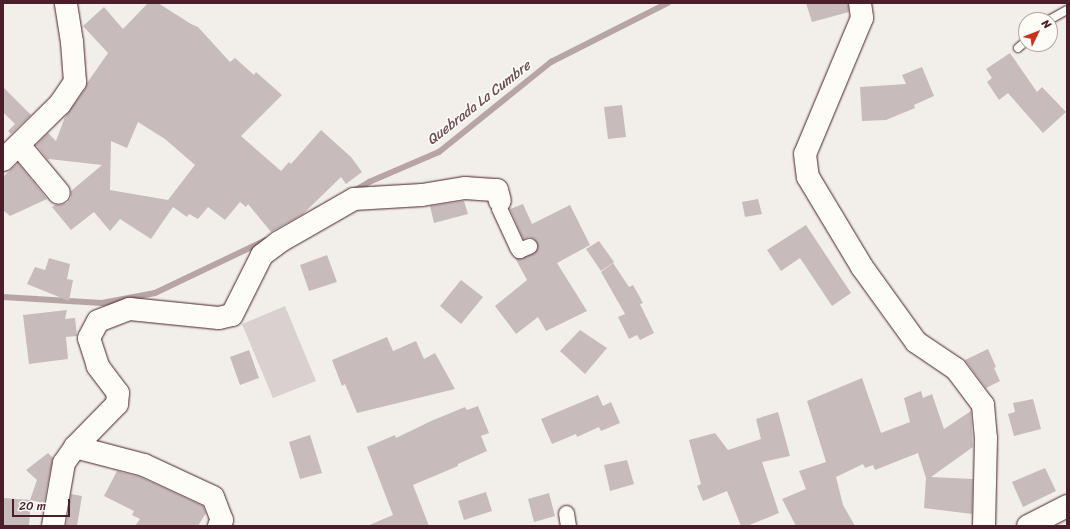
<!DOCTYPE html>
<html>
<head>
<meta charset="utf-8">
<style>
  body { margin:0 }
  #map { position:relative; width:1070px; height:529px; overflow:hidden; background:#f2efeb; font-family:Sriracha,sans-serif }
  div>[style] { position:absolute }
  .green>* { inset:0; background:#d9d0cf }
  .stream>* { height:6px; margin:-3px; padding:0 3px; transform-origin:3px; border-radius:3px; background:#b7a5a6 }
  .building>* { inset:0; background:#c8bbbb }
  .roads { filter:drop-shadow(0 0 1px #4a1f2b) drop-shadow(0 0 1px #4a1f2b) }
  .lane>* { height:8px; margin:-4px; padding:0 4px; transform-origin:4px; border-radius:4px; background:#fdfcf7 }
  .street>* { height:15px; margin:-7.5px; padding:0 7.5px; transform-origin:7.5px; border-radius:7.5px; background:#fdfcf7 }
  .secondary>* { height:22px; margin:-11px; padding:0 11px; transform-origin:11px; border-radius:11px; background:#fdfcf7 }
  span { translate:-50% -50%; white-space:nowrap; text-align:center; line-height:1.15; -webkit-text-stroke:3.5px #fdfcf7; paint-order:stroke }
  .water-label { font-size:14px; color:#704e56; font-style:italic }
  .frame { position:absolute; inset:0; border:4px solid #4a1f2b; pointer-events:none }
  .north { position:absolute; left:1018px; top:12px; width:40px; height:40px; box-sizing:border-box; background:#fdfcf7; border:1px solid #b5a4a5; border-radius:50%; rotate:47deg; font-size:11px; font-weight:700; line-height:16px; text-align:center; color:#4a1f2b }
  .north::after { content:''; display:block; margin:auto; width:14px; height:18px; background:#c8321e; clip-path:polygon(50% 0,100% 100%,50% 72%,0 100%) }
  .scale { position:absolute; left:12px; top:499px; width:58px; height:18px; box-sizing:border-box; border:2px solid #4a1f2b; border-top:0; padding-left:5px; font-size:12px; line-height:14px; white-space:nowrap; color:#4a1f2b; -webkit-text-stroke:3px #fdfcf7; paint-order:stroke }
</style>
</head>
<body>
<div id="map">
  <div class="green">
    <i style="clip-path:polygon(285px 306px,316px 381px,273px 398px,242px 324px)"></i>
  </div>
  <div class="stream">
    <i style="left:352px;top:192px;width:20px;rotate:-30deg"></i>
    <i style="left:369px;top:182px;width:76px;rotate:-23.2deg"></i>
    <i style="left:439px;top:152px;width:144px;rotate:-38.8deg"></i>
    <i style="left:551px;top:62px;width:131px;rotate:-26.8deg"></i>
    <i style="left:3px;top:297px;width:99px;rotate:3.5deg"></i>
    <i style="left:102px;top:303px;width:54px;rotate:-10.7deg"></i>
    <i style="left:155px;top:293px;width:123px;rotate:-25.5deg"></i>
  </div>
  <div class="building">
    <i style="clip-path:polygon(evenodd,148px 3px,158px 3px,191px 24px,198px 27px,230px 62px,235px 58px,254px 75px,256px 72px,282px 95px,241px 136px,281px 171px,289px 162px,291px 164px,321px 130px,351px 157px,362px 172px,346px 184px,341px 177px,303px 214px,271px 232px,248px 204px,246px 207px,240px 202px,225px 220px,208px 207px,198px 219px,189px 214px,187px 217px,173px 207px,151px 239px,120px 219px,110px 231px,94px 212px,71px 230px,52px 207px,55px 205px,61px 205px,67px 203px,71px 198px,71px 191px,102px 165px,49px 159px,48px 160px,36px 145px,48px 133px,56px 141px,65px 117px,85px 89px,87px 83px,108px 53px,83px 26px,104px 7px,123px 29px,148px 3px,138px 122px,165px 139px,195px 165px,168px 200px,110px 190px,111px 141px,127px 148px,138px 122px)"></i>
    <i style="clip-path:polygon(806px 3px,848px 3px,849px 12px,812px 22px)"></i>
    <i style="clip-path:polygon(1010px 53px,1037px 92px,1042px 87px,1066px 112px,1043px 133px,1008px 93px,999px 100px,987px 82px,992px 78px,986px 69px)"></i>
    <i style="clip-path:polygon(922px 67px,934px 96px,914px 105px,915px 108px,886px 120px,862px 121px,860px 87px,906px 84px,902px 75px)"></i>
    <i style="clip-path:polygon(3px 87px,31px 115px,11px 134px,8px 131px,15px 124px,3px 112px)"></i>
    <i style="clip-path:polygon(622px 105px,626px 137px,608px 139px,604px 107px)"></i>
    <i style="clip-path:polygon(18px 163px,47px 199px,10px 216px,3px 210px,3px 177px)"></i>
    <i style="clip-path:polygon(758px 199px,762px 214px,745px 217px,742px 202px)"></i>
    <i style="clip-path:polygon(464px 201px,468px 214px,434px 223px,430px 206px)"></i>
    <i style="clip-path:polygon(523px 204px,532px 224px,570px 205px,590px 245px,557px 263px,587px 311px,546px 331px,538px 317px,516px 334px,495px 306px,527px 280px,515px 258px,522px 258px,532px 254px,538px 248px,534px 239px,530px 237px,523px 239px,510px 209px)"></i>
    <i style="clip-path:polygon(806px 225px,851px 293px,832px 306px,800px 258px,781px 271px,767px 250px)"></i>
    <i style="clip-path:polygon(599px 241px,614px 262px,601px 271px,586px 249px)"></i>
    <i style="clip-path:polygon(327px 255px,337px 282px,309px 291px,300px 265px)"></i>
    <i style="clip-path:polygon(49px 258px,70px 264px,67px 279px,73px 280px,69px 301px,27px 284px,35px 267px,45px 270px)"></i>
    <i style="clip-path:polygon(613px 263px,629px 287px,633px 285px,643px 303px,640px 304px,654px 333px,640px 340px,637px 335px,629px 339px,618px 317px,625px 314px,601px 272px)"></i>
    <i style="clip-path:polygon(461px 280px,483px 297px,461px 324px,440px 306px)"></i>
    <i style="clip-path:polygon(67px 310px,65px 319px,75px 318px,77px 336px,66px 337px,68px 359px,29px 364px,23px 315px)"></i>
    <i style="clip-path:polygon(580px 330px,607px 348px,585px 374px,560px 351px)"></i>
    <i style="clip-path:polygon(387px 337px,393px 351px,416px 341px,424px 359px,435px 353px,455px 389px,357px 413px,345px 384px,342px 386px,332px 360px)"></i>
    <i style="clip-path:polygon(988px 349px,996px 367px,994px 368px,1000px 381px,986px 388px,965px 360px)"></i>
    <i style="clip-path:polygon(249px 350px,259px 378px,240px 385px,230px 357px)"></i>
    <i style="clip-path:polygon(862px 378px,881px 433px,910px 422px,904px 398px,921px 391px,923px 398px,932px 394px,944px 429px,971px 411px,973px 447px,931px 477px,973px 479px,972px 514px,924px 508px,926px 478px,918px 453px,875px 470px,873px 465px,865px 468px,863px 464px,836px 477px,843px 505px,855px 526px,796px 526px,782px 499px,806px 489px,799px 471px,826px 462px,807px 401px)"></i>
    <i style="clip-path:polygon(598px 395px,603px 406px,611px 402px,620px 423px,601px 431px,599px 427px,577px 437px,576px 434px,552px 444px,541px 419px)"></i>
    <i style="clip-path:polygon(1033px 399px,1041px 429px,1014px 436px,1008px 414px,1015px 412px,1013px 403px)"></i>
    <i style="clip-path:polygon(478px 406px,489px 433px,481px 436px,487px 451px,458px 464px,458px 466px,413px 485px,429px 526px,367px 526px,393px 515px,367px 447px,395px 435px,396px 438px,431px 421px,465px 407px,467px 410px)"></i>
    <i style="clip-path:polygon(778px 412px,790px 456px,762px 462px,779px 513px,747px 526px,741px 526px,727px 491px,703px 501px,697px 486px,701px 484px,689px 440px,715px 433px,728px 450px,761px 439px,756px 419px)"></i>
    <i style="clip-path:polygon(310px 435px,322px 473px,300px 479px,289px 442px)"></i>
    <i style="clip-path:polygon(48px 453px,53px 458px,44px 503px,30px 500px,37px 480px,26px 470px)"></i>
    <i style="clip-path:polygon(627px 460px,634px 484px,610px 491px,604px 465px)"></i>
    <i style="clip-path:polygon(1045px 468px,1056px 491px,1023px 507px,1012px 482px)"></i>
    <i style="clip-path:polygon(117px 471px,140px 477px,203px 506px,206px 513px,198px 526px,135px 526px,140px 519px,132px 515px,134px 511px,104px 496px)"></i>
    <i style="clip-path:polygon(486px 492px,492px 511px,464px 520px,458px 501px)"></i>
    <i style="clip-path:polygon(549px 493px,555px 516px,534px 522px,528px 499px)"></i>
    <i style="clip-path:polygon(71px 494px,82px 496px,77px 526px,66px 526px)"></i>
    <i style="clip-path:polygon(3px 498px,31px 500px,29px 526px,3px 526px)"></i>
  </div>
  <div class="roads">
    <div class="lane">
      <i style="left:1049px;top:20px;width:21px;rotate:-29deg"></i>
      <i style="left:1018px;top:48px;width:11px;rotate:-41deg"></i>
    </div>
    <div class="street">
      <i style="left:500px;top:201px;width:7px;rotate:98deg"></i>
      <i style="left:499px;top:208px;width:43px;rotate:65.2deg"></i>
      <i style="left:517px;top:247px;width:4px;rotate:56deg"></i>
      <i style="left:519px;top:250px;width:11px;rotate:-22deg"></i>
      <i style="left:566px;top:513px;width:13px;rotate:81deg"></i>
    </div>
    <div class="secondary">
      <i style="left:860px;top:3px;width:15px;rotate:82deg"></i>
      <i style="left:862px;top:18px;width:147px;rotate:112.7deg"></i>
      <i style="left:805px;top:154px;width:23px;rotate:83deg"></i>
      <i style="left:808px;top:177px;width:105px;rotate:59deg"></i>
      <i style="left:862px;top:267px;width:92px;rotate:54.2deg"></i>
      <i style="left:916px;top:342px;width:48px;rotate:34deg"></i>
      <i style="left:956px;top:369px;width:45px;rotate:53.1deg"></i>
      <i style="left:983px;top:405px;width:33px;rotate:85deg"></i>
      <i style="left:986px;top:438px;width:88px;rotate:91.3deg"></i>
      <i style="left:19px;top:145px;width:62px;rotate:50.2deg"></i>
      <i style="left:3px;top:160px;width:80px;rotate:-44.5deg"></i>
      <i style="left:60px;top:104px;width:27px;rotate:-56deg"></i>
      <i style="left:75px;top:82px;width:40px;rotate:-94.3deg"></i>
      <i style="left:72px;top:42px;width:39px;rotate:-99deg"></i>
      <i style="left:75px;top:447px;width:71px;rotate:14.6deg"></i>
      <i style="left:144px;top:465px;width:76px;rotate:24.9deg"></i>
      <i style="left:213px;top:497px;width:25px;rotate:69deg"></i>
      <i style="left:222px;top:520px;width:7px;rotate:117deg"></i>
      <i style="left:53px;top:526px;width:64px;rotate:-80.1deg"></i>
      <i style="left:64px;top:463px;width:19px;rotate:-55deg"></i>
      <i style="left:75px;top:447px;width:60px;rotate:-45.7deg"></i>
      <i style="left:117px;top:404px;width:11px;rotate:-85deg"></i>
      <i style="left:118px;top:393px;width:34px;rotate:-127deg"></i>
      <i style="left:98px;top:366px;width:29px;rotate:-108deg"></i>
      <i style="left:89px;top:338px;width:19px;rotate:-62deg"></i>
      <i style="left:98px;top:321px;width:34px;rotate:-21deg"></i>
      <i style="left:130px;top:309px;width:89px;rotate:5.8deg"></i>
      <i style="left:219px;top:318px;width:13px;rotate:-13deg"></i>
      <i style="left:232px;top:315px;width:67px;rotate:-63.4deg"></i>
      <i style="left:262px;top:255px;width:21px;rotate:-37deg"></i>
      <i style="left:279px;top:242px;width:86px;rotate:-29.8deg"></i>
      <i style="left:354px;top:199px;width:68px;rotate:-3.4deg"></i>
      <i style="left:422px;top:195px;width:44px;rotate:-9.2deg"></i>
      <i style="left:465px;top:188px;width:32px;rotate:4deg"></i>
      <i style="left:497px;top:190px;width:11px;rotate:75deg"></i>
      <i style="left:1028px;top:526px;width:44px;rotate:-27.1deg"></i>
    </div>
  </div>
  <div class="water-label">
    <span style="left:479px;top:103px;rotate:-38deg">Quebrada La Cumbre</span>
  </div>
  <div class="frame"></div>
  <div class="north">N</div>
  <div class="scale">20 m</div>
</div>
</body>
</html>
